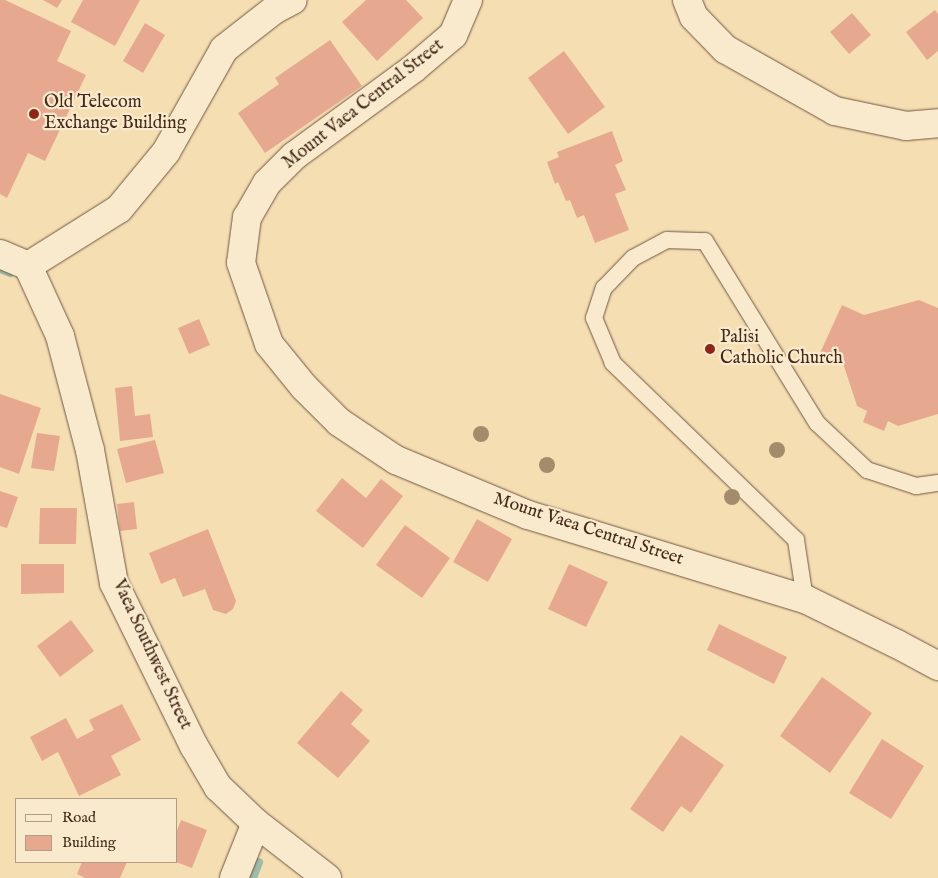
<!DOCTYPE html>
<html>
<head>
<meta charset="utf-8">
<style>
  body { margin:0 }
  #map { position:relative; width:938px; height:878px; overflow:hidden; background:#f6deb3; font-family:"IM FELL English",serif }
  div>[style] { position:absolute }
  .stream>* { height:8px; margin:-4px; padding:0 4px; transform-origin:4px; border-radius:4px; background:#9dbcaa }
  .building>* { inset:0; background:#e6a990 }
  .roads { filter:drop-shadow(0 0 1px #715740) drop-shadow(0 0 1px #715740) }
  .service>* { height:16px; margin:-8px; padding:0 8px; transform-origin:8px; border-radius:8px; background:#f9eace }
  .minor>* { height:28px; margin:-14px; padding:0 14px; transform-origin:14px; border-radius:14px; background:#f9eace }
  .trees>* { width:16px; height:16px; margin:-8px; border-radius:50%; background:#a28c6c }
  .dots>* { width:14px; height:14px; translate:-50% -50%; box-sizing:border-box; border:2px solid #f9eace; border-radius:50% }
  span { translate:-50% -50%; white-space:nowrap; text-align:center; line-height:1.15; -webkit-text-stroke:4.5px #f9eace; paint-order:stroke }
  .poi-label { font-size:18px; color:#452a1a }
  .left { translate:0 -50%; text-align:left }
  .street-label { font-size:18px; color:#452a1a }
  .legend { position:absolute; left:15px; top:798px; width:162px; height:65px; box-sizing:border-box; background:#f9eace; border:1px solid #b19d86; margin:0; padding:6px 9px; list-style:none; font-size:15px; color:#452a1a }
  .legend li { display:flex; align-items:center; gap:10px; height:25px }
  .legend b { width:25px; border:1px solid #b19d86 }
</style>
</head>
<body>
<div id="map">
  <div class="stream">
    <i style="left:0;top:269px;width:11px;rotate:22deg"></i>
    <i style="left:253px;top:878px;width:17px;rotate:-69deg"></i>
  </div>
  <div class="building">
    <i style="clip-path:polygon(0 0,5px 0,71px 31px,57px 61px,86px 75px,45px 161px,28px 153px,7px 198px,0 194px)"></i>
    <i style="clip-path:polygon(43px 0,62px 0,57px 8px)"></i>
    <i style="clip-path:polygon(83px 0,140px 0,115px 46px,71px 22px)"></i>
    <i style="clip-path:polygon(366px 0,406px 0,423px 18px,377px 61px,342px 22px)"></i>
    <i style="clip-path:polygon(935px 10px,938px 14px,938px 51px,927px 60px,906px 32px)"></i>
    <i style="clip-path:polygon(852px 13px,871px 35px,849px 54px,830px 32px)"></i>
    <i style="clip-path:polygon(145px 23px,165px 35px,143px 73px,123px 61px)"></i>
    <i style="clip-path:polygon(330px 40px,362px 86px,265px 153px,238px 113px,279px 84px,275px 78px)"></i>
    <i style="clip-path:polygon(564px 51px,605px 107px,568px 134px,528px 78px)"></i>
    <i style="clip-path:polygon(612px 131px,623px 161px,615px 165px,626px 190px,615px 194px,629px 230px,595px 243px,584px 215px,577px 218px,570px 200px,566px 201px,558px 182px,555px 184px,547px 162px,559px 157px,557px 152px)"></i>
    <i style="clip-path:polygon(919px 300px,938px 308px,938px 414px,898px 426px,888px 421px,884px 431px,863px 422px,867px 411px,857px 406px,843px 363px,820px 353px,842px 305px,864px 315px)"></i>
    <i style="clip-path:polygon(199px 319px,210px 345px,189px 354px,178px 328px)"></i>
    <i style="clip-path:polygon(132px 386px,135px 416px,150px 414px,153px 437px,120px 441px,115px 388px)"></i>
    <i style="clip-path:polygon(0 394px,41px 408px,19px 474px,0 467px)"></i>
    <i style="clip-path:polygon(37px 433px,60px 436px,54px 471px,31px 468px)"></i>
    <i style="clip-path:polygon(155px 440px,164px 473px,126px 483px,117px 449px)"></i>
    <i style="clip-path:polygon(342px 478px,366px 498px,381px 479px,403px 496px,363px 548px,316px 511px)"></i>
    <i style="clip-path:polygon(0 491px,18px 497px,7px 528px,0 526px)"></i>
    <i style="clip-path:polygon(134px 502px,137px 529px,120px 531px,117px 504px)"></i>
    <i style="clip-path:polygon(40px 508px,77px 508px,76px 544px,39px 544px)"></i>
    <i style="clip-path:polygon(477px 519px,512px 539px,488px 582px,453px 562px)"></i>
    <i style="clip-path:polygon(405px 525px,450px 558px,422px 598px,376px 565px)"></i>
    <i style="clip-path:polygon(208px 529px,236px 601px,233px 609px,226px 614px,213px 610px,205px 589px,183px 597px,175px 578px,161px 584px,149px 553px)"></i>
    <i style="clip-path:polygon(21px 564px,64px 564px,64px 593px,21px 594px)"></i>
    <i style="clip-path:polygon(569px 564px,608px 582px,586px 627px,548px 609px)"></i>
    <i style="clip-path:polygon(71px 620px,94px 651px,60px 677px,37px 646px)"></i>
    <i style="clip-path:polygon(719px 624px,787px 657px,774px 684px,707px 650px)"></i>
    <i style="clip-path:polygon(822px 677px,872px 713px,830px 773px,780px 736px)"></i>
    <i style="clip-path:polygon(341px 691px,363px 710px,351px 724px,370px 741px,338px 778px,297px 743px)"></i>
    <i style="clip-path:polygon(122px 704px,141px 740px,111px 756px,121px 775px,79px 796px,58px 752px,42px 761px,30px 737px,66px 718px,77px 739px,94px 730px,89px 720px)"></i>
    <i style="clip-path:polygon(681px 735px,724px 765px,691px 813px,681px 806px,663px 832px,630px 809px)"></i>
    <i style="clip-path:polygon(882px 739px,924px 766px,891px 819px,849px 793px)"></i>
    <i style="clip-path:polygon(181px 820px,207px 830px,192px 868px,176px 862px,176px 833px)"></i>
    <i style="clip-path:polygon(82px 862px,127px 862px,120px 878px,85px 878px,77px 874px)"></i>
  </div>
  <div class="roads">
    <div class="service">
      <i style="left:805px;top:599px;width:60px;rotate:-98.7deg"></i>
      <i style="left:796px;top:540px;width:255px;rotate:-136deg"></i>
      <i style="left:613px;top:363px;width:49px;rotate:-112.9deg"></i>
      <i style="left:594px;top:318px;width:32px;rotate:-72deg"></i>
      <i style="left:604px;top:288px;width:42px;rotate:-46deg"></i>
      <i style="left:633px;top:258px;width:38px;rotate:-28deg"></i>
      <i style="left:667px;top:240px;width:38px;rotate:2deg"></i>
      <i style="left:705px;top:241px;width:214px;rotate:58.4deg"></i>
      <i style="left:817px;top:423px;width:69px;rotate:43.2deg"></i>
      <i style="left:867px;top:470px;width:52px;rotate:18.1deg"></i>
      <i style="left:916px;top:486px;width:22px;rotate:-8deg"></i>
    </div>
    <div class="minor">
      <i style="left:468px;top:0;width:38px;rotate:113deg"></i>
      <i style="left:453px;top:35px;width:52px;rotate:139.6deg"></i>
      <i style="left:413px;top:69px;width:147px;rotate:143.8deg"></i>
      <i style="left:294px;top:156px;width:38px;rotate:135deg"></i>
      <i style="left:267px;top:183px;width:39px;rotate:120deg"></i>
      <i style="left:247px;top:217px;width:46px;rotate:97.4deg"></i>
      <i style="left:241px;top:263px;width:86px;rotate:70.9deg"></i>
      <i style="left:269px;top:344px;width:55px;rotate:50.9deg"></i>
      <i style="left:304px;top:387px;width:49px;rotate:45deg"></i>
      <i style="left:339px;top:422px;width:69px;rotate:33.7deg"></i>
      <i style="left:396px;top:460px;width:143px;rotate:22.6deg"></i>
      <i style="left:528px;top:515px;width:289px;rotate:16.9deg"></i>
      <i style="left:805px;top:599px;width:102px;rotate:26.1deg"></i>
      <i style="left:897px;top:644px;width:47px;rotate:28.2deg"></i>
      <i style="left:687px;top:0;width:18px;rotate:68deg"></i>
      <i style="left:694px;top:17px;width:45px;rotate:45.9deg"></i>
      <i style="left:725px;top:49px;width:126px;rotate:29.4deg"></i>
      <i style="left:835px;top:111px;width:73px;rotate:11.9deg"></i>
      <i style="left:906px;top:126px;width:32px;rotate:-5deg"></i>
      <i style="left:0;top:254px;width:30px;rotate:23deg"></i>
      <i style="left:28px;top:266px;width:77px;rotate:65.4deg"></i>
      <i style="left:60px;top:336px;width:118px;rotate:75.3deg"></i>
      <i style="left:90px;top:450px;width:135px;rotate:79.8deg"></i>
      <i style="left:114px;top:583px;width:182px;rotate:63.9deg"></i>
      <i style="left:194px;top:746px;width:48px;rotate:59.7deg"></i>
      <i style="left:218px;top:787px;width:52px;rotate:43.5deg"></i>
      <i style="left:256px;top:823px;width:90px;rotate:37.8deg"></i>
      <i style="left:28px;top:266px;width:107px;rotate:-32.1deg"></i>
      <i style="left:119px;top:209px;width:74px;rotate:-50.5deg"></i>
      <i style="left:166px;top:152px;width:118px;rotate:-60.6deg"></i>
      <i style="left:224px;top:49px;width:63px;rotate:-38deg"></i>
      <i style="left:274px;top:10px;width:21px;rotate:-28deg"></i>
      <i style="left:234px;top:878px;width:59px;rotate:-68.2deg"></i>
    </div>
  </div>
  <div class="trees">
    <i style="left:481px;top:434px"></i>
    <i style="left:777px;top:450px"></i>
    <i style="left:547px;top:465px"></i>
    <i style="left:732px;top:497px"></i>
  </div>
  <div class="dots">
    <i style="left:34px;top:114px;background:#8f2418"></i>
    <i style="left:710px;top:349px;background:#8f2418"></i>
  </div>
  <div class="poi-label">
    <span class="left" style="left:44px;top:114px">Old Telecom<br>Exchange Building</span>
    <span class="left" style="left:720px;top:349px">Palisi<br>Catholic Church</span>
  </div>
  <div class="street-label">
    <span style="left:364px;top:105px;rotate:-38deg">Mount Vaea Central Street</span>
    <span style="left:588px;top:530px;rotate:18deg">Mount Vaea Central Street</span>
    <span style="left:151px;top:655px;rotate:65deg">Vaea Southwest Street</span>
  </div>
  <ul class="legend">
  <li><b style="height:6px;background:#f9eace"></b>Road</li>
  <li><b style="height:14px;background:#e6a990"></b>Building</li>
  </ul>
</div>
</body>
</html>
